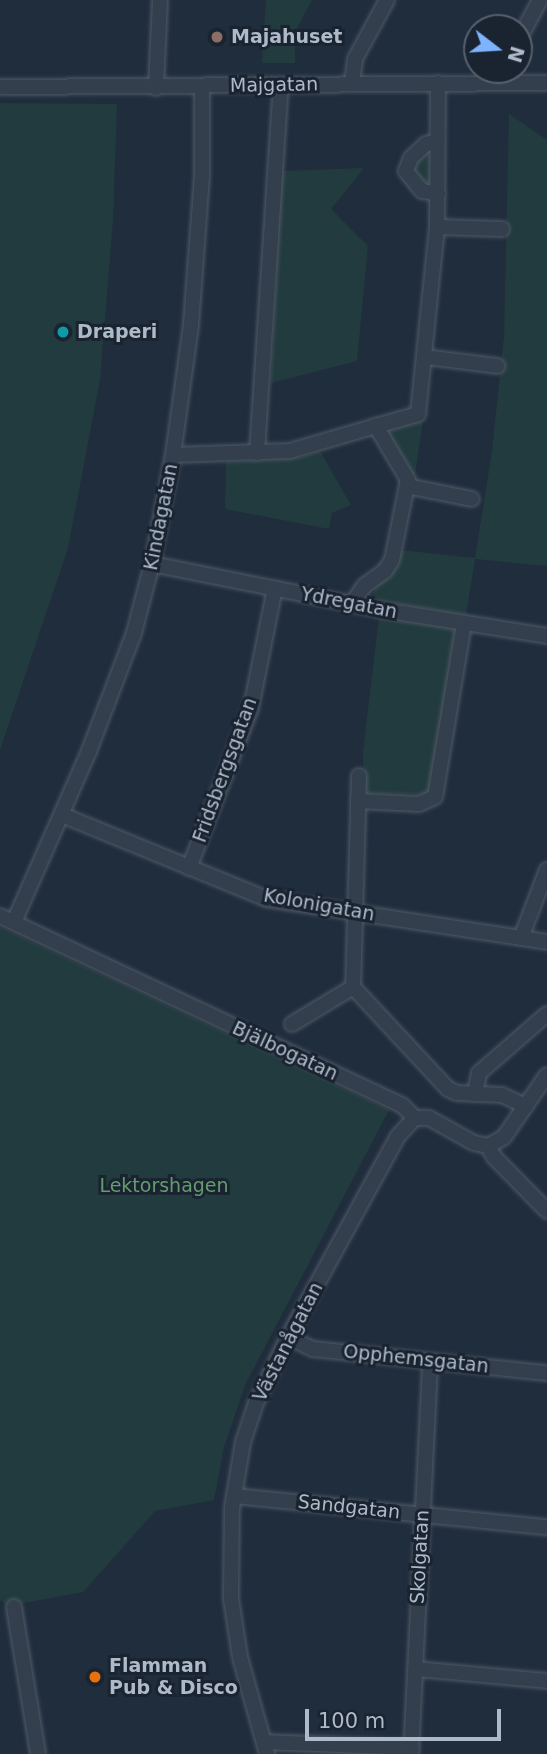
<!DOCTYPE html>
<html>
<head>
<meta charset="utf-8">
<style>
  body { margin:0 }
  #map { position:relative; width:547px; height:1754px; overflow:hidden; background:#202d3d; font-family:"DejaVu Sans",sans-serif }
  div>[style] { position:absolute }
  .green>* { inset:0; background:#223b3e }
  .roads { filter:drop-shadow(0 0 2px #4f5a67) drop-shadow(0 0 2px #4f5a67) }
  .minor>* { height:14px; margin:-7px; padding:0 7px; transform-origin:7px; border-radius:7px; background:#343f4d }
  .dots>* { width:19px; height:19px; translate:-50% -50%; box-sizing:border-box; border:4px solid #1a2431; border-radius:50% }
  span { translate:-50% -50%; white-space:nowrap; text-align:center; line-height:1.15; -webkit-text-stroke:6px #1a2431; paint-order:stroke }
  .poi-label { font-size:19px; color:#afbac9; font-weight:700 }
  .left { translate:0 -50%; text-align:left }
  .street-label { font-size:19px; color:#afbac9 }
  .park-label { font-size:19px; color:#649c6f }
  .north { position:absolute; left:463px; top:14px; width:70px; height:70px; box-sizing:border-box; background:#1a2431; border:2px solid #56606e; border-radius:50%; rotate:107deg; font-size:19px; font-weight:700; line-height:28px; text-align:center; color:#afbac9 }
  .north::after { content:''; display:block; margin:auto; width:24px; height:32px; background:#7eb4ff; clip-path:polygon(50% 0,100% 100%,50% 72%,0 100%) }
  .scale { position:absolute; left:305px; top:1709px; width:196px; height:32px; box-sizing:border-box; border:4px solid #afbac9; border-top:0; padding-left:9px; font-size:21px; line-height:24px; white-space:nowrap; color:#afbac9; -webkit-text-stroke:5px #1a2431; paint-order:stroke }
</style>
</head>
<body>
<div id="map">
  <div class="green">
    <i style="clip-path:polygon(266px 0,312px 0,295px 32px,295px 63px,262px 63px)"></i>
    <i style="clip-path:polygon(0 103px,117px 104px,113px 220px,100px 380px,68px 548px,0 750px)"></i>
    <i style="clip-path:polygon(509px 114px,547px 140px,547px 566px,475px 559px,466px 615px,378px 600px,373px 594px,376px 585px,395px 570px,400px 550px,475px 558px,492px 451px,504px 336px)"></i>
    <i style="clip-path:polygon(424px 154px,432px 156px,431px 183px,428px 184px,421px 183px,414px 173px,414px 165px)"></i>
    <i style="clip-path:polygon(364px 168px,331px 209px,368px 246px,357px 361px,271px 383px,282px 171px)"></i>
    <i style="clip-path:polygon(423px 420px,414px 482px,388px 434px,391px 429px)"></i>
    <i style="clip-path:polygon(320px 451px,351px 505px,332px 513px,329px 529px,225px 509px,226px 462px,302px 457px)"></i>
    <i style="clip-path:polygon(379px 617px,455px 629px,431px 790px,427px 794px,364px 793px,363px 752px)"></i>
    <i style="clip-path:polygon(0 927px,389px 1110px,246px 1383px,224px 1447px,214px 1500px,155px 1511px,83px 1592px,8px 1606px,0 1600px)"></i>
  </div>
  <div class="roads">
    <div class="minor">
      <i style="left:519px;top:39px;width:44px;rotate:-61.7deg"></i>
      <i style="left:352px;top:84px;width:25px;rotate:-83deg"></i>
      <i style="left:355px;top:59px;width:67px;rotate:-61.5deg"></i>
      <i style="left:0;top:87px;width:547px;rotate:-0.42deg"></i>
      <i style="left:156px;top:88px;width:88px;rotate:-87.4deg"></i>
      <i style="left:438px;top:194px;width:16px;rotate:-169deg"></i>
      <i style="left:422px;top:191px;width:26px;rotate:-129deg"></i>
      <i style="left:406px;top:171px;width:14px;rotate:-69deg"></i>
      <i style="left:411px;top:158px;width:21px;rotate:-43deg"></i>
      <i style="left:426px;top:144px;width:12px;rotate:-14deg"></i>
      <i style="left:437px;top:227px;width:65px;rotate:1.8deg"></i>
      <i style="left:425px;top:357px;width:73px;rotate:7.1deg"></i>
      <i style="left:257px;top:453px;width:369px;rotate:-86.3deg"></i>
      <i style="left:173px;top:455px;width:117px;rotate:-2deg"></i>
      <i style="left:290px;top:451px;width:90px;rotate:-16.2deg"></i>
      <i style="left:407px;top:486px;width:66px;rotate:11.3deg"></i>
      <i style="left:152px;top:564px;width:229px;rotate:11.3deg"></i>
      <i style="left:377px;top:609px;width:172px;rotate:9deg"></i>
      <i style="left:352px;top:604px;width:22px;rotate:-56deg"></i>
      <i style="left:364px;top:586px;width:26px;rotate:-36deg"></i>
      <i style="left:385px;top:571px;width:13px;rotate:-58deg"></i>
      <i style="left:392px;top:560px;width:82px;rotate:-78.7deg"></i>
      <i style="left:408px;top:480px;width:63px;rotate:-120.7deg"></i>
      <i style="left:376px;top:426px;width:44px;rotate:-15.9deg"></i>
      <i style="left:418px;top:414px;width:188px;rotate:-84.2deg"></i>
      <i style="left:437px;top:227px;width:144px;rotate:-89.6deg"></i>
      <i style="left:359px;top:776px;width:211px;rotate:91.6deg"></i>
      <i style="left:353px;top:987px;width:139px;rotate:47deg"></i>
      <i style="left:448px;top:1089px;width:10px;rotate:24deg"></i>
      <i style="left:457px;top:1093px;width:45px;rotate:2.5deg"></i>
      <i style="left:502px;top:1095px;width:26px;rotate:25deg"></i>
      <i style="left:358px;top:801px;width:61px;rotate:2.8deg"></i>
      <i style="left:419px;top:804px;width:17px;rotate:-24deg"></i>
      <i style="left:435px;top:797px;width:176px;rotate:-80.5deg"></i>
      <i style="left:62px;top:815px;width:222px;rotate:22.3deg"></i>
      <i style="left:267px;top:899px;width:283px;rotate:8.7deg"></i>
      <i style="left:189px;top:868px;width:172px;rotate:-68.8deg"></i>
      <i style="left:251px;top:708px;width:122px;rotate:-78.7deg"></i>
      <i style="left:0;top:916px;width:444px;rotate:25.2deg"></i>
      <i style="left:402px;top:1105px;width:18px;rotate:45deg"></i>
      <i style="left:14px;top:922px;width:187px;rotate:-66.3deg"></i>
      <i style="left:89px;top:751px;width:126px;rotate:-69.1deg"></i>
      <i style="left:134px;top:633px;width:71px;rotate:-75.4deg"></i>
      <i style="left:152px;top:564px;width:111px;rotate:-79.1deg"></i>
      <i style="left:173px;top:455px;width:131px;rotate:-82.1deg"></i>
      <i style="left:191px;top:325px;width:150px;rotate:-85.8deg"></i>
      <i style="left:202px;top:175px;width:88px;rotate:-90deg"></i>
      <i style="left:521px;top:938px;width:73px;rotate:-69.1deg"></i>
      <i style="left:292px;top:1024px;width:71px;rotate:-31.2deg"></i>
      <i style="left:475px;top:1094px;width:21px;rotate:-79deg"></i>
      <i style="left:479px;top:1073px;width:90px;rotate:-40.9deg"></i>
      <i style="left:415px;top:1118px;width:14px"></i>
      <i style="left:429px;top:1118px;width:51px;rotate:29.1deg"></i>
      <i style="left:474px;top:1143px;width:14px;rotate:12deg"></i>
      <i style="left:488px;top:1146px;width:18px;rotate:-29deg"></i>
      <i style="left:504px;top:1137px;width:75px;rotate:-55.3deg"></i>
      <i style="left:488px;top:1146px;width:13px;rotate:61deg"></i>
      <i style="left:494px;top:1157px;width:76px;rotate:45.5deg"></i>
      <i style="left:288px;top:1337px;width:28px;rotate:26deg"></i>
      <i style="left:313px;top:1349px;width:235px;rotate:5.9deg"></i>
      <i style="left:234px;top:1496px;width:315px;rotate:5.7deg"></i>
      <i style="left:14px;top:1607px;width:149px;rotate:80.7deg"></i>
      <i style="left:416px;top:1669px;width:132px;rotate:5.2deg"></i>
      <i style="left:264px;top:1742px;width:148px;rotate:2.3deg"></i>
      <i style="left:267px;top:1754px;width:101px;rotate:-105.6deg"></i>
      <i style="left:240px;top:1657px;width:59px;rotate:-98.8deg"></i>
      <i style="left:231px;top:1599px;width:91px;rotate:-89.4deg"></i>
      <i style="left:232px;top:1508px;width:67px;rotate:-80.5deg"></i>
      <i style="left:243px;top:1442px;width:41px;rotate:-71.6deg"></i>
      <i style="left:256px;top:1403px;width:73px;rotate:-64.1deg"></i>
      <i style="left:288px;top:1337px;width:229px;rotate:-61.3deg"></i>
      <i style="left:398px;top:1136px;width:25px;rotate:-47deg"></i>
      <i style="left:411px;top:1754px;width:393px;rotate:-87.2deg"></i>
    </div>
  </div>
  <div class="dots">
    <i style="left:217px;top:37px;background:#8d6e63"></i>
    <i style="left:63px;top:332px;background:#0f9aa8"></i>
    <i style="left:95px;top:1677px;background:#e8710a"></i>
  </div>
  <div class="poi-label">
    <span class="left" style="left:231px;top:37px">Majahuset</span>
    <span class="left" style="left:77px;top:332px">Draperi</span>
    <span class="left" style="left:109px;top:1677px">Flamman<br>Pub &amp; Disco</span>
  </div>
  <div class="street-label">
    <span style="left:274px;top:85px;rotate:-1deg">Majgatan</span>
    <span style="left:161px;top:517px;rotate:-79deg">Kindagatan</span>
    <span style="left:349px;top:603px;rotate:11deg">Ydregatan</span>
    <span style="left:225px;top:770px;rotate:-70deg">Fridsbergsgatan</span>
    <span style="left:319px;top:905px;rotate:10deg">Kolonigatan</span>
    <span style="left:285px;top:1051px;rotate:25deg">Bjälbogatan</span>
    <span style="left:288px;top:1342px;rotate:-63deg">Västanågatan</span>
    <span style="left:416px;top:1359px;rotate:6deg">Opphemsgatan</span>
    <span style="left:349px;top:1507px;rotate:6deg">Sandgatan</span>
    <span style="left:420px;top:1557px;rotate:-87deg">Skolgatan</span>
  </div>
  <div class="park-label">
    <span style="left:164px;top:1186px">Lektorshagen</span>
  </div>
  <div class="north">N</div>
  <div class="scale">100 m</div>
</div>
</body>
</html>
